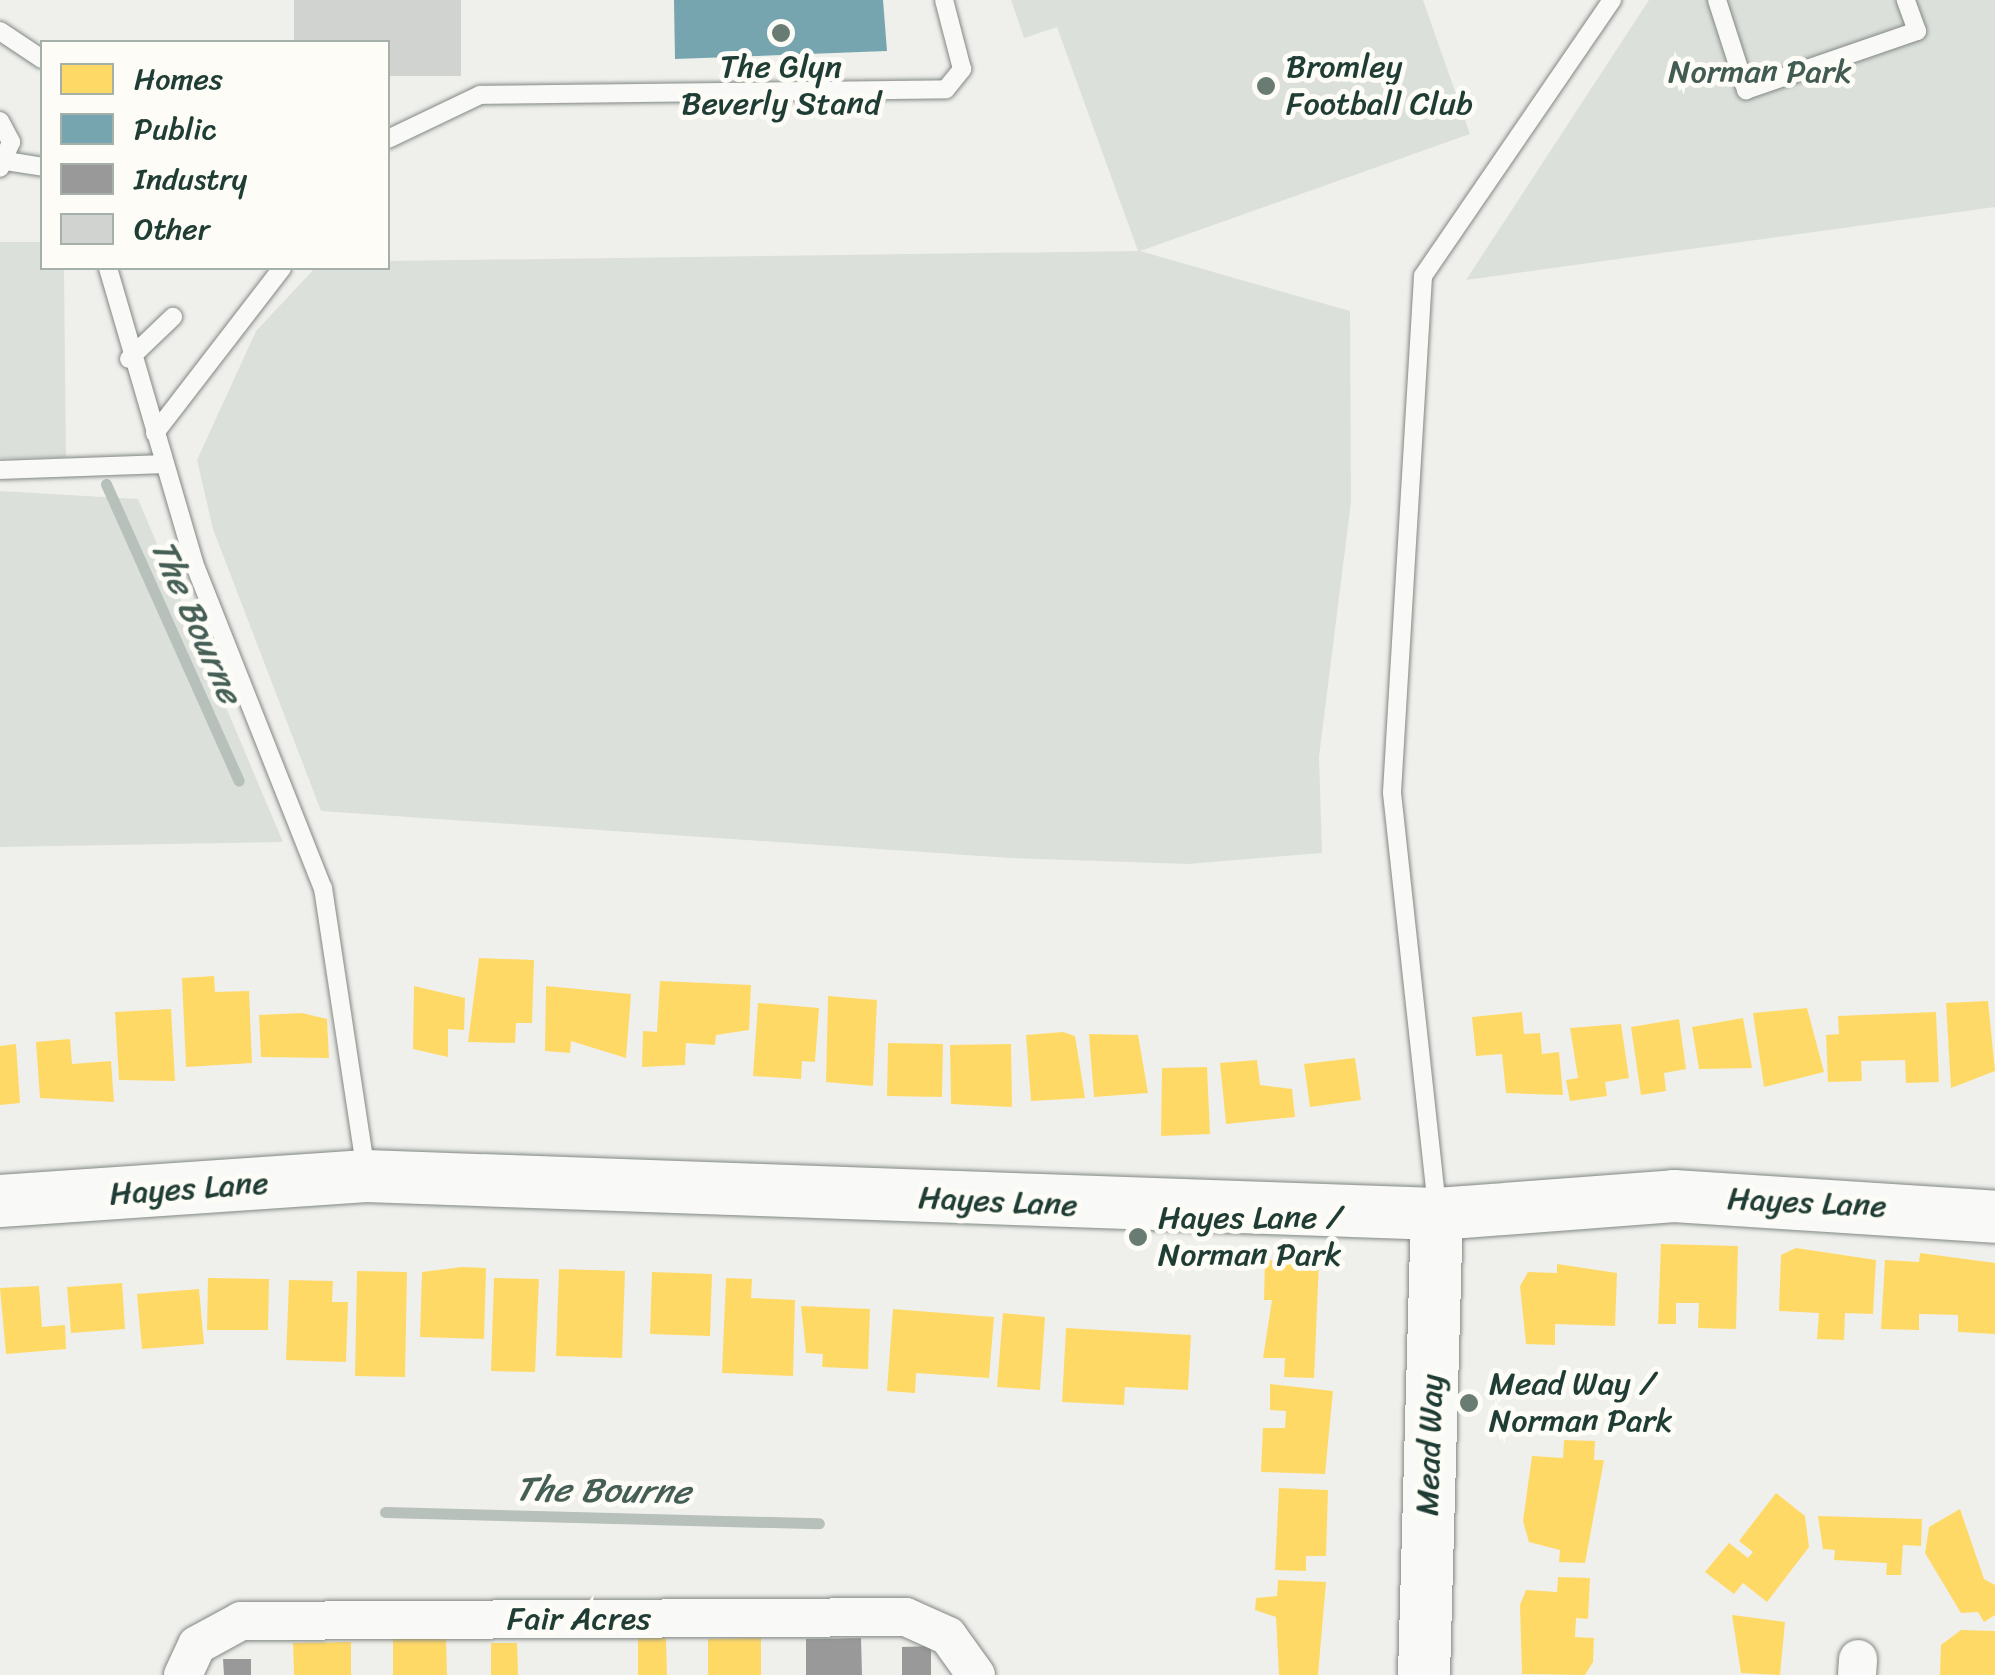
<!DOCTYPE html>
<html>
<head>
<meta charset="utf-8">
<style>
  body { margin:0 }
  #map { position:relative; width:1995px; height:1675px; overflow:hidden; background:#eff0ec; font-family:Sriracha,sans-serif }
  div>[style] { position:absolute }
  .green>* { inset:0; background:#dce0db }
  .homes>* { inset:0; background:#ffd966 }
  .public>* { inset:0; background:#76a5af }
  .industry>* { inset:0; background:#999 }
  .stream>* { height:11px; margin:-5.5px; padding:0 5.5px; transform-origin:5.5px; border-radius:5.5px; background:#b7c0ba }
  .building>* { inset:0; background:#d1d3d0 }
  .roads { filter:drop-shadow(0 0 2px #828885) drop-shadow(0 0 2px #828885) }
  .lane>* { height:18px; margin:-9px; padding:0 9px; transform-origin:9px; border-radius:9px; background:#f9f9f7 }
  .street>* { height:38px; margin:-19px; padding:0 19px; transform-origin:19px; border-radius:19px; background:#f9f9f7 }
  .secondary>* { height:52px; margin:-26px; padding:0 26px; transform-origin:26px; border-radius:26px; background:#f9f9f7 }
  .dots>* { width:28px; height:28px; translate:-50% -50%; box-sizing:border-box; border:5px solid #fdfcf7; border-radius:50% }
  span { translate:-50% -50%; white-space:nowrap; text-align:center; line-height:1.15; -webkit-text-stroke:10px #fdfcf7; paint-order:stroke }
  .poi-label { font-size:32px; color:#1f3d34 }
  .left { translate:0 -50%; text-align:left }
  .park-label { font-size:32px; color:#425b53 }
  .street-label { font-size:32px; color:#1f3d34 }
  .water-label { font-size:35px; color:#455e56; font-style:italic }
  .legend { position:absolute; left:40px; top:40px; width:350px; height:230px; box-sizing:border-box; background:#fdfcf7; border:2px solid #a4b0a9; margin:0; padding:12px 18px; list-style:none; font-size:30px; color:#1f3d34 }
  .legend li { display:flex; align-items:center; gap:20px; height:50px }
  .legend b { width:50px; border:2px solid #a4b0a9 }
</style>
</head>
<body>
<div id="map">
  <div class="green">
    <i style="clip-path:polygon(1011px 0,1423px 0,1470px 134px,1140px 251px,1350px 311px,1351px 502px,1319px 757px,1322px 853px,1188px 864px,1010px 858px,321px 811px,213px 529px,197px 460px,256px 331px,315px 268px,388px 261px,1138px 251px,1057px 27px,1024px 38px)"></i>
    <i style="clip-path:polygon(1649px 0,1995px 0,1995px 207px,1466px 280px)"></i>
    <i style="clip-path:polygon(0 242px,42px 242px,42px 268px,64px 268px,66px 457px,0 458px)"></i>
    <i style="clip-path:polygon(0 491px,138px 499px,283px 842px,0 847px)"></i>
  </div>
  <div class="homes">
    <i style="clip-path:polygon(479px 958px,534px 960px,532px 1023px,516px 1023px,515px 1043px,468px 1042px)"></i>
    <i style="clip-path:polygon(214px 976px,215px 992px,249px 991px,252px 1063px,186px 1067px,182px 978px)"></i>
    <i style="clip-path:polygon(660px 981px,751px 985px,749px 1030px,716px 1035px,715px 1045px,686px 1043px,685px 1065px,642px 1067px,643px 1031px,657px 1032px)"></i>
    <i style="clip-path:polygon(414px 986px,465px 998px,464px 1030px,448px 1029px,448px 1057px,413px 1049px)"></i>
    <i style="clip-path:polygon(546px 986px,631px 994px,626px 1058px,571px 1041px,570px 1053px,545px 1051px)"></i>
    <i style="clip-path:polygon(828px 996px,877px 1000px,873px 1086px,826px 1082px)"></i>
    <i style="clip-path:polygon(1988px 1001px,1995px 1071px,1951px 1088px,1946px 1003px)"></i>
    <i style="clip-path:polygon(758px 1003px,819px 1008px,815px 1062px,802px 1061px,801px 1079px,753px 1076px)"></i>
    <i style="clip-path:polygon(1807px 1008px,1824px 1072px,1764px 1087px,1753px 1013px)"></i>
    <i style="clip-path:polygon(171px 1009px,175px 1081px,119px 1080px,115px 1012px)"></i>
    <i style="clip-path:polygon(1522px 1012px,1524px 1034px,1540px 1033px,1542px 1054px,1559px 1052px,1563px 1095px,1506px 1093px,1502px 1054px,1476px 1056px,1472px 1017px)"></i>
    <i style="clip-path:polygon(1936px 1012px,1939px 1082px,1906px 1083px,1905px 1060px,1861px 1061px,1862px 1081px,1828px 1082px,1826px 1035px,1839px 1034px,1838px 1016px)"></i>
    <i style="clip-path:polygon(302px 1013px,327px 1019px,329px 1058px,261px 1057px,259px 1015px)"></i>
    <i style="clip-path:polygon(1743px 1018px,1752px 1068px,1699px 1069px,1692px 1027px)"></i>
    <i style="clip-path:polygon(1679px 1019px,1686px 1069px,1664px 1073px,1666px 1091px,1641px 1095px,1631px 1027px)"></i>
    <i style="clip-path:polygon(1621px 1024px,1629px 1078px,1605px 1082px,1607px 1096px,1570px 1101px,1566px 1080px,1578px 1078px,1570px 1028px)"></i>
    <i style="clip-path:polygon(1063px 1032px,1075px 1036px,1085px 1098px,1031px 1101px,1026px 1035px)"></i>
    <i style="clip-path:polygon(1089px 1034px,1138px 1035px,1148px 1093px,1094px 1097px)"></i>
    <i style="clip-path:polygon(70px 1039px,72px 1064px,111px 1061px,114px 1102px,40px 1098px,36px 1042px)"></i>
    <i style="clip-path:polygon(888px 1043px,943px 1044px,942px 1097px,887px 1096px)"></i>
    <i style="clip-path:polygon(16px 1044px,20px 1103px,0 1105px,0 1046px)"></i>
    <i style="clip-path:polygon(1011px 1044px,1012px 1107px,951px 1104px,950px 1045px)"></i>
    <i style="clip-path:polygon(1355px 1058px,1361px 1100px,1310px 1107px,1304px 1064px)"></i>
    <i style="clip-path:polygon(1257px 1060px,1260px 1085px,1292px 1089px,1295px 1117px,1226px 1124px,1220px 1063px)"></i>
    <i style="clip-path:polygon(1207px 1067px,1210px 1134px,1161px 1136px,1162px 1068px)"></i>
    <i style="clip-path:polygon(1661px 1244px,1738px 1246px,1736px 1329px,1698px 1328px,1699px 1303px,1676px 1303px,1676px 1324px,1658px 1324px)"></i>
    <i style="clip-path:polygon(1796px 1248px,1876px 1260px,1873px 1314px,1845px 1313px,1844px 1340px,1817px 1339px,1819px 1313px,1779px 1311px,1781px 1255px)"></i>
    <i style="clip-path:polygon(1920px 1253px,1995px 1263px,1995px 1334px,1958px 1332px,1958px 1315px,1919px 1314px,1919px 1330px,1881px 1329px,1885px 1260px,1919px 1262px)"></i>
    <i style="clip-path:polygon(1265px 1260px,1319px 1262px,1314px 1378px,1284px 1377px,1285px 1358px,1263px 1358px,1272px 1300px,1264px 1300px)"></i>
    <i style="clip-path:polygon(1557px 1264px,1617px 1273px,1615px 1326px,1555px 1324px,1555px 1345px,1526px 1344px,1520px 1286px,1528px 1272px,1557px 1273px)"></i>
    <i style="clip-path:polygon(462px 1267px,486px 1268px,484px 1339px,420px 1337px,422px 1272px)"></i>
    <i style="clip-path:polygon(559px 1269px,625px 1271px,622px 1358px,556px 1356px)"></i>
    <i style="clip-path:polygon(357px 1271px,407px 1272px,405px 1377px,355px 1376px)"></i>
    <i style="clip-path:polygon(652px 1272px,712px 1274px,710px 1336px,650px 1334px)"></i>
    <i style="clip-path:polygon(208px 1278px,269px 1279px,268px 1330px,207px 1330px)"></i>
    <i style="clip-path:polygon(494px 1278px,539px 1279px,535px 1372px,491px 1371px)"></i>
    <i style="clip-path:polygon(726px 1278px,752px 1279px,751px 1298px,795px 1300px,793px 1376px,722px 1373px)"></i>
    <i style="clip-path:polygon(289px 1280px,333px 1281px,332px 1302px,348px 1302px,346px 1362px,286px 1360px)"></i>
    <i style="clip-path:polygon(122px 1283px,125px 1329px,71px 1333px,67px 1287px)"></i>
    <i style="clip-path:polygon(39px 1286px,42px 1327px,65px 1325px,66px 1349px,6px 1354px,0 1288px)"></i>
    <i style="clip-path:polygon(199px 1289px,204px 1344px,142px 1349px,137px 1294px)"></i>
    <i style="clip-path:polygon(801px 1306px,870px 1309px,868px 1369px,822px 1367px,823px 1354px,806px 1353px)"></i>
    <i style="clip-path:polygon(893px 1309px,994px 1317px,989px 1378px,916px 1373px,915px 1393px,887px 1391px)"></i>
    <i style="clip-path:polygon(1003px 1313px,1045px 1317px,1040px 1390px,997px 1387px)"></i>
    <i style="clip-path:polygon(1066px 1328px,1191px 1335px,1188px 1390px,1125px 1387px,1124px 1405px,1062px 1402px)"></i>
    <i style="clip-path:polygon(1270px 1384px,1333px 1391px,1325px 1474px,1261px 1472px,1263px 1428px,1285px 1428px,1286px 1411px,1270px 1410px)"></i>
    <i style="clip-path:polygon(1564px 1440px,1595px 1441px,1594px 1460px,1604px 1460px,1585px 1563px,1559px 1562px,1560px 1550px,1529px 1542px,1523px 1521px,1532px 1456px,1563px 1458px)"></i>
    <i style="clip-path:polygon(1279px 1488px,1328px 1490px,1326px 1556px,1306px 1556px,1306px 1571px,1275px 1570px)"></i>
    <i style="clip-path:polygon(1776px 1493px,1805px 1516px,1809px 1547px,1767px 1602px,1743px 1583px,1734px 1594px,1705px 1572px,1729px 1543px,1748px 1558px,1753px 1552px,1739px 1541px)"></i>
    <i style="clip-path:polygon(1960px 1509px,1984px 1579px,1995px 1585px,1995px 1615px,1984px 1622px,1978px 1612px,1961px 1613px,1925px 1553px,1929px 1527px)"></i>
    <i style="clip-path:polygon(1818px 1516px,1922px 1519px,1921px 1546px,1903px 1545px,1901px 1575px,1886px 1575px,1887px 1563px,1834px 1560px,1835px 1550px,1823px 1549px)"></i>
    <i style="clip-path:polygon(1558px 1577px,1590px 1578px,1588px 1619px,1576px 1618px,1575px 1637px,1594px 1638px,1593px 1662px,1585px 1675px,1522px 1674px,1520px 1605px,1526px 1590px,1557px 1592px)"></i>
    <i style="clip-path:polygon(1278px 1580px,1326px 1582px,1318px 1675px,1279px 1675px,1276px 1617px,1255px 1610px,1256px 1598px,1277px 1596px)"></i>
    <i style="clip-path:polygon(1732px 1615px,1785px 1622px,1780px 1675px,1741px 1673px)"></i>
    <i style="clip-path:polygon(1961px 1630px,1995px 1631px,1995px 1675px,1940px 1675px,1941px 1645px)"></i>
    <i style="clip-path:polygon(638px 1638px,666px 1638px,667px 1675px,638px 1675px)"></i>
    <i style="clip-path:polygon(761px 1638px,761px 1675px,708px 1675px,708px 1639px)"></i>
    <i style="clip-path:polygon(393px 1639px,446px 1639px,447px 1675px,393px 1675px)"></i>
    <i style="clip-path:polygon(351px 1642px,351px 1675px,294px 1675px,293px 1643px)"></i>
    <i style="clip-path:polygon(491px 1643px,517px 1643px,518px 1675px,491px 1675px)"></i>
  </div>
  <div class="public">
    <i style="clip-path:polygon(674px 0,883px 0,887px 51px,675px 59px)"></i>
  </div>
  <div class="industry">
    <i style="clip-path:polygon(861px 1638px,862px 1675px,806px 1675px,806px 1639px)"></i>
    <i style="clip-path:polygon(931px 1646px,931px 1675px,902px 1675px,902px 1647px)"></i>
    <i style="clip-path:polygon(223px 1659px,251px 1659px,251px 1675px,224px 1675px)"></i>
  </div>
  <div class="stream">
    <i style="left:106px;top:484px;width:325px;rotate:65.9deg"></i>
    <i style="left:385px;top:1512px;width:434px;rotate:1.5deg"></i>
  </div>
  <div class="building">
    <i style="clip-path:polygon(294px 0,461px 0,461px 76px,388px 76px,388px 42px,294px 42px)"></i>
  </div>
  <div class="roads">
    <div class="lane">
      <i style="left:1717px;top:0;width:95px;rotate:72.1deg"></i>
      <i style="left:1746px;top:90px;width:181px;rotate:-19deg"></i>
      <i style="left:1917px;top:31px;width:33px;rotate:-110deg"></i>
      <i style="left:0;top:31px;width:50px;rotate:33.7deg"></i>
      <i style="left:0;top:121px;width:24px;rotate:62deg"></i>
      <i style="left:11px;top:142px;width:28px;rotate:113deg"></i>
      <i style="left:388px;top:139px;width:102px;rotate:-25.6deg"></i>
      <i style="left:480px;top:95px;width:466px;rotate:-0.7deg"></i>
      <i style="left:946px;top:89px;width:26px;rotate:-51deg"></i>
      <i style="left:962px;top:69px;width:71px;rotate:-104.6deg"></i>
      <i style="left:6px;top:161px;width:36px;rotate:9deg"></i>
      <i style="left:108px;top:268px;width:307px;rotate:73.7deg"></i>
      <i style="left:194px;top:563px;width:350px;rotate:68.4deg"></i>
      <i style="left:323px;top:888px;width:286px;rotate:81.4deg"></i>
      <i style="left:129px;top:359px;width:61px;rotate:-43.7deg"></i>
      <i style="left:155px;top:433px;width:208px;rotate:-52.4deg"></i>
      <i style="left:0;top:470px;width:164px;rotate:-2.1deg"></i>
      <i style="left:1437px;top:1207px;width:417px;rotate:-96.2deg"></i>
      <i style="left:1392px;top:792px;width:517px;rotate:-86.56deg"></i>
      <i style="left:1423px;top:276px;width:335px;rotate:-55.6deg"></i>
    </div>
    <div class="street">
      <i style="left:183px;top:1675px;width:33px;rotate:-65deg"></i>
      <i style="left:197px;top:1645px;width:50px;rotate:-28.6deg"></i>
      <i style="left:241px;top:1621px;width:665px;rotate:-0.34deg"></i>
      <i style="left:906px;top:1617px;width:46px;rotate:24.3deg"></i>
      <i style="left:948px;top:1636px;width:48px;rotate:54.3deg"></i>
      <i style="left:1857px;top:1675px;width:16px;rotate:-86deg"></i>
    </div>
    <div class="secondary">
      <i style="left:0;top:1201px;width:367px;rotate:-3.9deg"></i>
      <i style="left:366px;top:1176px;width:1072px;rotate:2.03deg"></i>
      <i style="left:1437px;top:1214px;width:238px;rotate:-4.3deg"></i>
      <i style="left:1674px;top:1196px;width:322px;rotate:3.7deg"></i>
      <i style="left:1424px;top:1675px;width:461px;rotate:-88.4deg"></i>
    </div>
  </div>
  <div class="dots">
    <i style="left:781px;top:33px;background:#687c74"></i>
    <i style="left:1266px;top:86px;background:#687c74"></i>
    <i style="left:1138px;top:1237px;background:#687c74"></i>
    <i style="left:1469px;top:1403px;background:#687c74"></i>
  </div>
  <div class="poi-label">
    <span style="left:781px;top:86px">The Glyn<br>Beverly Stand</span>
    <span class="left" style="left:1286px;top:86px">Bromley<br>Football Club</span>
    <span class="left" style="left:1158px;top:1237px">Hayes Lane /<br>Norman Park</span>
    <span class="left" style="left:1489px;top:1403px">Mead Way /<br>Norman Park</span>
  </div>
  <div class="park-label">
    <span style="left:1760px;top:72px">Norman Park</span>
  </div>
  <div class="street-label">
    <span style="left:189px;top:1189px;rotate:-4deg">Hayes Lane</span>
    <span style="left:998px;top:1202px;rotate:3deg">Hayes Lane</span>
    <span style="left:1807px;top:1203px;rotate:3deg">Hayes Lane</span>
    <span style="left:1430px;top:1445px;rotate:-88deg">Mead Way</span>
    <span style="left:579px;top:1619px">Fair Acres</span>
  </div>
  <div class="water-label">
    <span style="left:197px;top:621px;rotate:66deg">The Bourne</span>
    <span style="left:603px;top:1490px;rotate:1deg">The Bourne</span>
  </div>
  <ul class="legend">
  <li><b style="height:28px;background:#ffd966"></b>Homes</li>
  <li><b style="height:28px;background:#76a5af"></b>Public</li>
  <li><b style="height:28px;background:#999"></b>Industry</li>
  <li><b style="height:28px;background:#d1d3d0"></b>Other</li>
  </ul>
</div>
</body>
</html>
